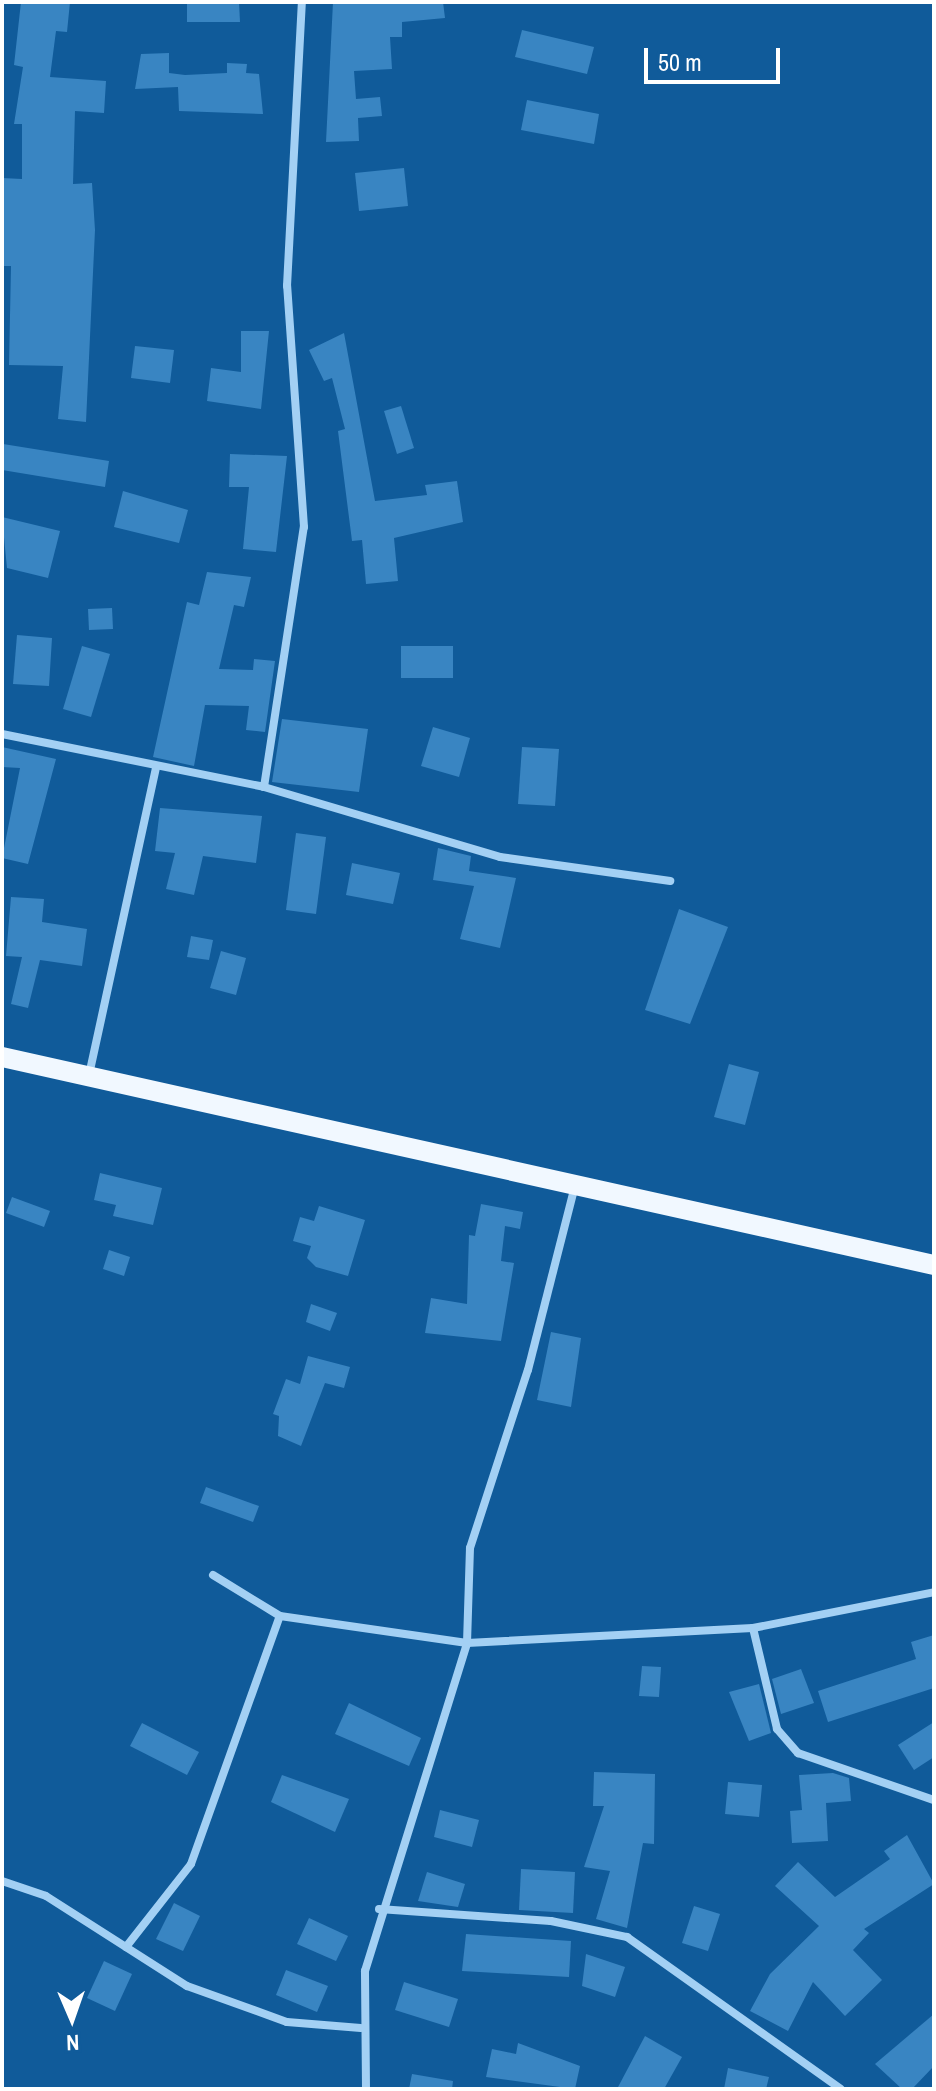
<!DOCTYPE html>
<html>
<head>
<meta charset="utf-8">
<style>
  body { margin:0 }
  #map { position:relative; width:936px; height:2091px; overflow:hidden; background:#105b9a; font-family:"Archivo Narrow",sans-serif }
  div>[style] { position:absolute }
  .building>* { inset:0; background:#3985c2 }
  .street>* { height:8px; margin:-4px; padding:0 4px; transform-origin:4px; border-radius:4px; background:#a3d0f4 }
  .primary>* { height:20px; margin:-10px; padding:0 10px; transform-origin:10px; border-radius:10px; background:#f1f8ff }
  span { translate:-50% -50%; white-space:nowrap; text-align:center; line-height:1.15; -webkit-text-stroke:6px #105b9a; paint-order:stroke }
  .frame { position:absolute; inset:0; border:4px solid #fff; pointer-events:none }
  .north { position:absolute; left:32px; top:1979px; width:80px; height:80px; -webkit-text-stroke:6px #105b9a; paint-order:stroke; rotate:178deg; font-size:22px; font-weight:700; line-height:32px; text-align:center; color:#fff }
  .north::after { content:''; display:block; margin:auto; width:28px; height:36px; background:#fff; clip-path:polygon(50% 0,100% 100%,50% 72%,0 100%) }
  .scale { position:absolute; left:644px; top:48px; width:136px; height:36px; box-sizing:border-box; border:4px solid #fff; border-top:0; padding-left:10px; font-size:24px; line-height:28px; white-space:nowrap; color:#fff; -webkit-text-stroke:6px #105b9a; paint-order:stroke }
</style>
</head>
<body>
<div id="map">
  <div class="building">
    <i style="clip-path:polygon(21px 2px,70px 2px,67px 32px,56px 31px,50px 77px,106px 81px,104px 113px,75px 111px,73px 184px,92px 183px,95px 230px,86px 422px,58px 419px,63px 366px,9px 365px,11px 266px,2px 266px,2px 178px,22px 179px,22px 124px,14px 124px,23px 67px,14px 65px)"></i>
    <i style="clip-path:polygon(187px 2px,239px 2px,240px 22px,187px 22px)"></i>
    <i style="clip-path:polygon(333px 2px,443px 2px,445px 18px,402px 22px,402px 37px,390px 37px,392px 69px,354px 71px,356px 99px,380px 97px,382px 116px,358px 118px,359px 141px,326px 142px)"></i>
    <i style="clip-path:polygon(522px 30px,594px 47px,587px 74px,515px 57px)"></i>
    <i style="clip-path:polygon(169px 53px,169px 73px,185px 75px,227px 73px,227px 63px,247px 64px,246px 73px,259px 74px,263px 114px,179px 111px,178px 87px,135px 89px,141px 54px)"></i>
    <i style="clip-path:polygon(527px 100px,599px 114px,594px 144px,521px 130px)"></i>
    <i style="clip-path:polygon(404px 168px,408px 206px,359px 211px,355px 173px)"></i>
    <i style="clip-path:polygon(241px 331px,269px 331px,261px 409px,207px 401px,211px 368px,241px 372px)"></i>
    <i style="clip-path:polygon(344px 333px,375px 501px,427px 495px,425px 485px,457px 481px,463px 522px,394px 538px,398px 581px,366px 584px,362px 540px,352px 541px,338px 431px,345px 429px,332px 378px,324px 381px,309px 350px)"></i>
    <i style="clip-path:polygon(135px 346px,174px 350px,170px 383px,131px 378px)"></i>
    <i style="clip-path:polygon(401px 406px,414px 448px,397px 454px,384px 411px)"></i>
    <i style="clip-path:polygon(3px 444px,109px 461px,105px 487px,2px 470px)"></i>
    <i style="clip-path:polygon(230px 454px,287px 456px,276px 552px,243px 549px,249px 487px,229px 487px)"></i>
    <i style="clip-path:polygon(123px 491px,188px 510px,179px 543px,114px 527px)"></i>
    <i style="clip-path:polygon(2px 517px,60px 531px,48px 578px,7px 568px)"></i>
    <i style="clip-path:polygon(207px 572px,251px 577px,244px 607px,234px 605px,219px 669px,253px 670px,254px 659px,275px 661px,265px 732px,246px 730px,249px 706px,205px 705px,194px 766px,153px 757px,187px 602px,199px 605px)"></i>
    <i style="clip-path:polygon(112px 608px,113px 629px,89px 630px,88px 609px)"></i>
    <i style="clip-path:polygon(17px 635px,52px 638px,49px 686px,13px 684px)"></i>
    <i style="clip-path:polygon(82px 646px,110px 654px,91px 717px,63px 709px)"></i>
    <i style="clip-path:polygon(401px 646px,453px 646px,453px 678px,401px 678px)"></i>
    <i style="clip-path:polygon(282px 719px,368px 729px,359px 792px,272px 782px)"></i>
    <i style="clip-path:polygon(433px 727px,470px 738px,459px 777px,421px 766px)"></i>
    <i style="clip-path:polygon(2px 747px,56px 759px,28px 864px,2px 858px,20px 768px,2px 767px)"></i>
    <i style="clip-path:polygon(522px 747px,559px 749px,555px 806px,518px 804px)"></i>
    <i style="clip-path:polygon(160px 808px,262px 816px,256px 863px,203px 856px,194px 895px,166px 889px,175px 853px,155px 851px)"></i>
    <i style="clip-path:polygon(296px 833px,326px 837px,316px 914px,286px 910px)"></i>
    <i style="clip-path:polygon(438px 848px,471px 856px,469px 871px,516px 878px,500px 948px,460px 939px,474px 886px,433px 880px)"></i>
    <i style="clip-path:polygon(352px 863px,400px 873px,393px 904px,346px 895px)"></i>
    <i style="clip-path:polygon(11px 897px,44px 899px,42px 922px,87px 929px,82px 966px,40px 960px,28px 1008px,11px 1004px,22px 957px,6px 956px)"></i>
    <i style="clip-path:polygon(679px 909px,728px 927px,690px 1024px,645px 1010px)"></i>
    <i style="clip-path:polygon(191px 936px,213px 940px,209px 960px,187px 957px)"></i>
    <i style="clip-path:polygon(221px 951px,246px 958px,236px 995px,210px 988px)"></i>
    <i style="clip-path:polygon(729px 1064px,759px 1072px,745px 1125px,714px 1117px)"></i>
    <i style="clip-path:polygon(100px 1173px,162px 1188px,153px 1225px,113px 1216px,116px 1205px,94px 1200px)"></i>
    <i style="clip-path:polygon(12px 1197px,50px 1211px,44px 1227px,6px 1213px)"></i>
    <i style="clip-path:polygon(481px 1204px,523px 1212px,520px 1229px,505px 1226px,501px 1261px,514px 1263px,501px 1341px,425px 1333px,431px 1298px,467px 1304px,469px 1235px,475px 1236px)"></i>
    <i style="clip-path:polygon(319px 1206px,365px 1220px,348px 1276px,316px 1267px,307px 1258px,311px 1246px,293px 1241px,300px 1217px,314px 1221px)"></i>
    <i style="clip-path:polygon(109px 1250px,130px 1257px,124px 1276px,103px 1269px)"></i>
    <i style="clip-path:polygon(311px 1304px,337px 1313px,330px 1331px,306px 1322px)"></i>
    <i style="clip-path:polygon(551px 1332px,581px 1338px,571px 1407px,537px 1400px)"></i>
    <i style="clip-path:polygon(308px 1356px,350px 1367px,344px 1388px,325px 1383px,301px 1446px,278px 1436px,279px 1416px,273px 1414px,286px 1379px,300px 1384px)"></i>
    <i style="clip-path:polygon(206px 1487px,259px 1506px,253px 1522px,200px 1503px)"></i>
    <i style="clip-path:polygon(934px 1635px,934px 1688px,828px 1722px,818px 1691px,916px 1659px,911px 1642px)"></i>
    <i style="clip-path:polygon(642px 1666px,661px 1667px,659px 1697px,639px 1696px)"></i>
    <i style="clip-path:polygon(801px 1669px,814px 1703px,781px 1714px,772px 1679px)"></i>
    <i style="clip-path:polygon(759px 1684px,771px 1733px,749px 1741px,729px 1692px)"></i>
    <i style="clip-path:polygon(349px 1703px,421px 1738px,409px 1766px,335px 1734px)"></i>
    <i style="clip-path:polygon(934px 1722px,934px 1757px,914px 1770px,898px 1745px)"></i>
    <i style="clip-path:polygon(142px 1723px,199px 1752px,187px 1775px,130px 1746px)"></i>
    <i style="clip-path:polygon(594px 1772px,655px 1774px,654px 1844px,643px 1843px,627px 1928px,596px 1919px,610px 1871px,584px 1867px,604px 1806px,593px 1806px)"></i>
    <i style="clip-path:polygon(833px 1773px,849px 1778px,851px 1801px,826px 1803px,828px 1841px,792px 1843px,790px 1811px,802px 1810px,799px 1775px)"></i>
    <i style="clip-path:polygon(282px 1775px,349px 1799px,335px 1832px,271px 1802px)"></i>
    <i style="clip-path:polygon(728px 1782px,762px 1785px,759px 1817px,725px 1814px)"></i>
    <i style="clip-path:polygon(440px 1810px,479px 1820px,472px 1847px,434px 1837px)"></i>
    <i style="clip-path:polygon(907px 1835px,934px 1884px,864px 1929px,869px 1933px,853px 1950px,882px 1980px,845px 2016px,813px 1982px,788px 2031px,750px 2011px,770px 1974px,819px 1926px,775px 1886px,798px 1862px,835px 1897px,890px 1859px,884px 1851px)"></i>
    <i style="clip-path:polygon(521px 1869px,575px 1872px,573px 1913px,519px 1910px)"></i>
    <i style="clip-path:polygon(427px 1872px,465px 1884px,458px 1907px,418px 1901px)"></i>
    <i style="clip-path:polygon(174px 1903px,200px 1916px,183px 1951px,156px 1939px)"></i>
    <i style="clip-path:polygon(694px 1906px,720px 1914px,708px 1951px,682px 1943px)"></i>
    <i style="clip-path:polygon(309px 1918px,348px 1936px,336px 1961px,297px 1944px)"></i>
    <i style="clip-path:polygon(466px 1934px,571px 1941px,569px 1977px,462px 1971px)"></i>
    <i style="clip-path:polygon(586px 1954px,625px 1967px,615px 1997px,582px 1986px)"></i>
    <i style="clip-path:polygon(104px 1961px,132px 1974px,115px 2011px,87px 1998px)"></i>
    <i style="clip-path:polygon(286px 1970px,328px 1986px,317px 2012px,276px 1995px)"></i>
    <i style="clip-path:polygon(404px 1982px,458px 1999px,449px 2027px,395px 2010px)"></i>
    <i style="clip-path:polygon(934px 2014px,934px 2066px,912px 2089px,902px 2089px,875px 2064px)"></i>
    <i style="clip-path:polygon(645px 2036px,682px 2057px,664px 2089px,617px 2089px)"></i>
    <i style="clip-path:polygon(518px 2043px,580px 2066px,575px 2089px,486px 2077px,492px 2049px,516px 2054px)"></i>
    <i style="clip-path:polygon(728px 2068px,769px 2077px,766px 2089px,724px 2089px)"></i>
    <i style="clip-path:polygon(412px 2074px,453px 2081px,452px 2089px,409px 2089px)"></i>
  </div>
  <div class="street">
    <i style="left:2px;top:734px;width:267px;rotate:11.4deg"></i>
    <i style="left:264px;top:787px;width:246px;rotate:16.5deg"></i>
    <i style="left:500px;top:857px;width:172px;rotate:8deg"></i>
    <i style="left:264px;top:787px;width:263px;rotate:-81.3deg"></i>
    <i style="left:304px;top:527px;width:242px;rotate:-94deg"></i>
    <i style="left:287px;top:286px;width:284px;rotate:-87deg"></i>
    <i style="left:89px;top:1075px;width:315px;rotate:-77.7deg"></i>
    <i style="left:213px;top:1575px;width:79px;rotate:31.5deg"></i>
    <i style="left:280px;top:1616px;width:189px;rotate:8.2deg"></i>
    <i style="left:467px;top:1643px;width:286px;rotate:-3deg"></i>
    <i style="left:753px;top:1628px;width:185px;rotate:-11.2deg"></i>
    <i style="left:753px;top:1628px;width:104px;rotate:76.6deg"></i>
    <i style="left:777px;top:1729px;width:32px;rotate:49deg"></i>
    <i style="left:798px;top:1753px;width:144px;rotate:19.1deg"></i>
    <i style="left:2px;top:1881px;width:46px;rotate:18.8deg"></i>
    <i style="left:46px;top:1896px;width:167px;rotate:32.6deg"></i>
    <i style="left:187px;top:1986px;width:106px;rotate:19.8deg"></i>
    <i style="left:287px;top:2022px;width:74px;rotate:4.6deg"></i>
    <i style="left:379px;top:1909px;width:172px;rotate:4deg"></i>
    <i style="left:551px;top:1921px;width:78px;rotate:11.9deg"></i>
    <i style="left:627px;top:1937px;width:262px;rotate:35.4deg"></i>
    <i style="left:126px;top:1947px;width:105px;rotate:-51.9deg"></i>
    <i style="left:191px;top:1864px;width:263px;rotate:-70.3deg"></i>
    <i style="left:366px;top:2089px;width:118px;rotate:-90.5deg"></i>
    <i style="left:365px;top:1971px;width:343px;rotate:-72.7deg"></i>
    <i style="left:467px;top:1643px;width:95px;rotate:-88.2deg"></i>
    <i style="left:470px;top:1548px;width:187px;rotate:-72deg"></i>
    <i style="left:528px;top:1370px;width:191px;rotate:-75.7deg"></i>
  </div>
  <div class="primary">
    <i style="left:2px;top:1057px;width:955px;rotate:12.58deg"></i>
  </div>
  <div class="frame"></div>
  <div class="north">N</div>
  <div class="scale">50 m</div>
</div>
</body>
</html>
